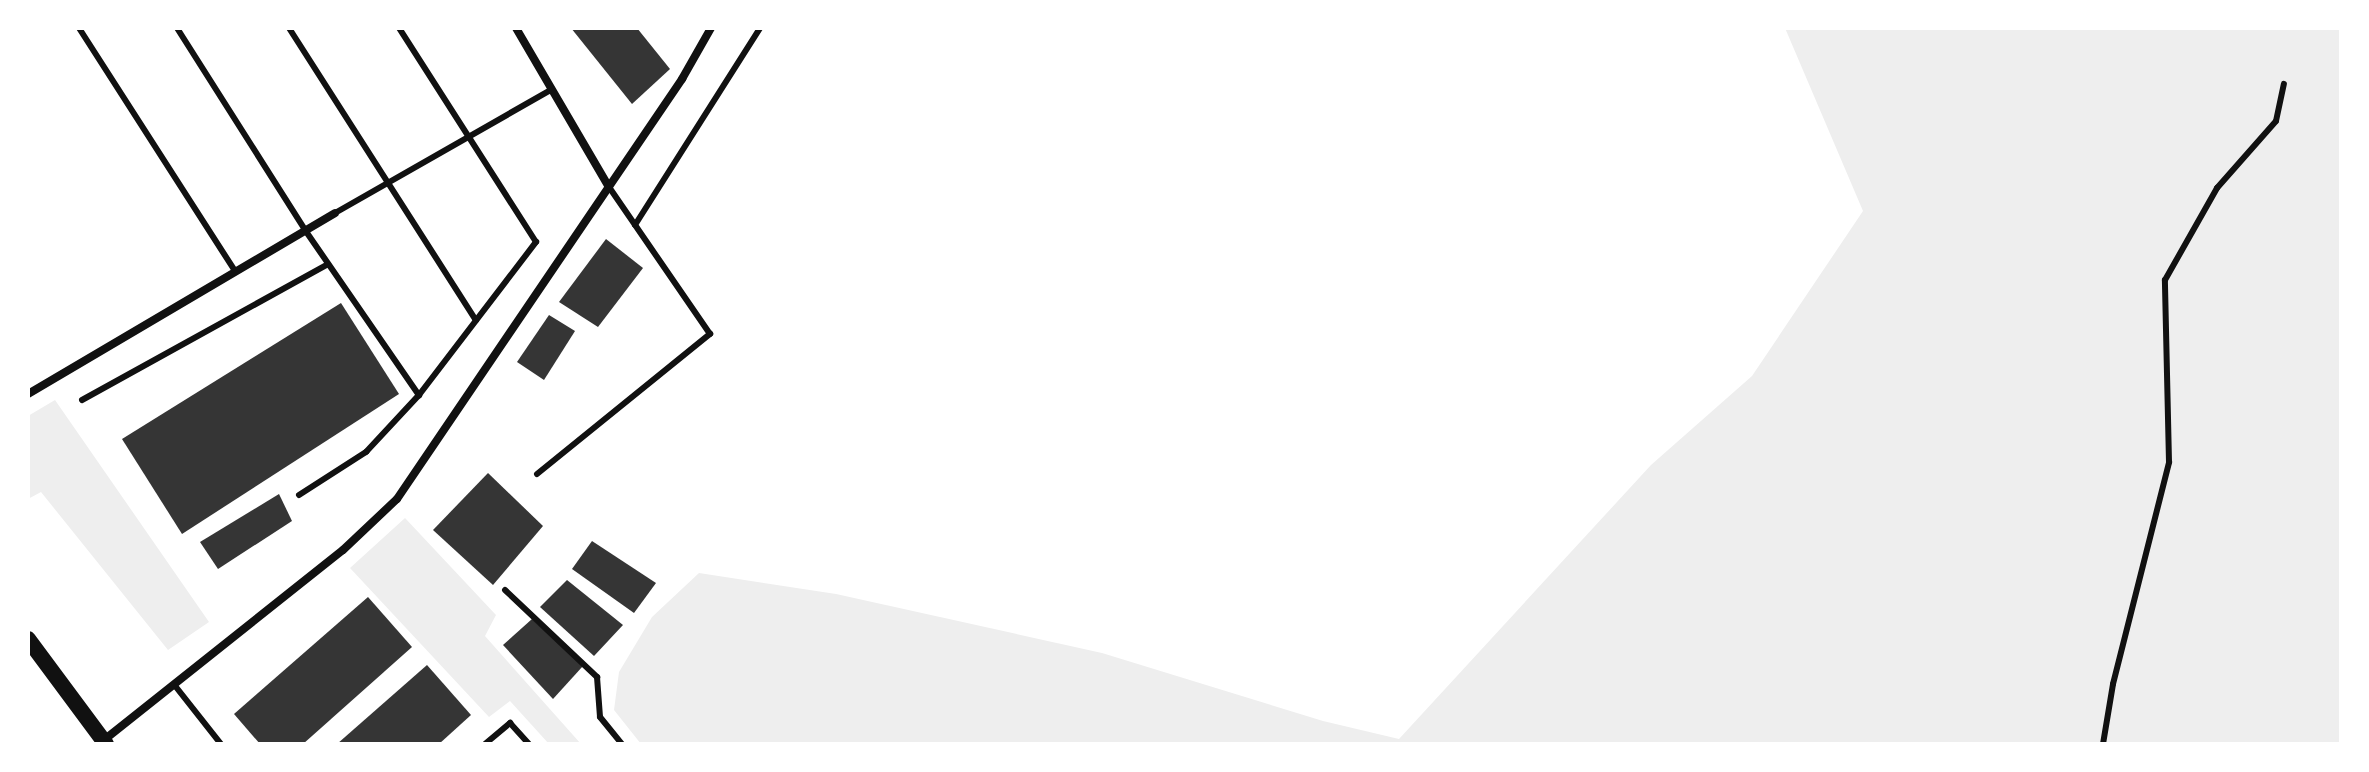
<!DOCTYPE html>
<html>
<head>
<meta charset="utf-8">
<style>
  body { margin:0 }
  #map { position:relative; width:2369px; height:772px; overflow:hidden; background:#fff; font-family:"Source Sans 3",sans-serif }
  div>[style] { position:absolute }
  .green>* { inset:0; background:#eee }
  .building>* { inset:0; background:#353535 }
  .service>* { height:6px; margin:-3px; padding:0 3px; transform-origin:3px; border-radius:3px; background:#111 }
  .minor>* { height:8px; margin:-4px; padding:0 4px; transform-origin:4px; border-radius:4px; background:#111 }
  .secondary>* { height:16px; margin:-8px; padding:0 8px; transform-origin:8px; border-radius:8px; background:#111 }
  span { translate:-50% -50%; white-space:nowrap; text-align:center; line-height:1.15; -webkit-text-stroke:6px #fff; paint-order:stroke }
  .frame { position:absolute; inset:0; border:30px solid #fff; pointer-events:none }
</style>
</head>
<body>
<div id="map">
  <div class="green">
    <i style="clip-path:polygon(1785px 28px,2341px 28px,2341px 744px,641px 744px,614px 710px,619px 672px,652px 617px,699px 573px,836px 594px,1102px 653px,1323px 721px,1399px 739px,1651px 465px,1752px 376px,1863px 211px)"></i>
    <i style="clip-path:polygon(55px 400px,209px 622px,168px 650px,41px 492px,28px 499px,28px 416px)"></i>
    <i style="clip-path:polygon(405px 518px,496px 615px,485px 636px,581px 744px,549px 744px,510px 701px,489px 717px,350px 568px)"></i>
  </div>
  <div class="building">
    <i style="clip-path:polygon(571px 28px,637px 28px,670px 69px,632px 104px)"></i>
    <i style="clip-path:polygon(606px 239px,643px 268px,598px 327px,559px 302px)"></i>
    <i style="clip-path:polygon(341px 303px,399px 394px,182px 534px,122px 439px)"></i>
    <i style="clip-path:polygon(549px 315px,575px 331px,544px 380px,517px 362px)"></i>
    <i style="clip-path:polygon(488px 473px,543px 526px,493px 585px,433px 530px)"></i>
    <i style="clip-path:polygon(279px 494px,292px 521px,218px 569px,200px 542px)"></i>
    <i style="clip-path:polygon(592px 541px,656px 583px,634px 613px,572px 569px)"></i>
    <i style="clip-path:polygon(567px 580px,623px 625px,594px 656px,540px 607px)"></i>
    <i style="clip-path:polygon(368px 597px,412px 647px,303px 744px,260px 744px,234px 714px)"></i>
    <i style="clip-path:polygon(532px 619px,583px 666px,553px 699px,503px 645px)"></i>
    <i style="clip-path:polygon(427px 665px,471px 715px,439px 744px,337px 744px)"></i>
  </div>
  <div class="service">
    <i style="left:79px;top:28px;width:289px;rotate:57.3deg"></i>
    <i style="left:177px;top:28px;width:239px;rotate:57.6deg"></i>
    <i style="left:305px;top:230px;width:201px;rotate:55.4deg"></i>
    <i style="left:289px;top:28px;width:347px;rotate:57.4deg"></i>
    <i style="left:335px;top:213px;width:250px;rotate:-29.7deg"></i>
    <i style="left:635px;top:225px;width:233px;rotate:-57.6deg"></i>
    <i style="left:82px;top:400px;width:281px;rotate:-28.9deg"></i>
    <i style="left:537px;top:474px;width:223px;rotate:-39deg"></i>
    <i style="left:710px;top:334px;width:178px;rotate:-124.5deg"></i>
    <i style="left:299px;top:495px;width:80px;rotate:-32.7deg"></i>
    <i style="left:366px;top:452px;width:78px;rotate:-47.1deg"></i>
    <i style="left:419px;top:395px;width:193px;rotate:-52.6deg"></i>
    <i style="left:536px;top:242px;width:254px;rotate:-122.6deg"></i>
    <i style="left:505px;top:590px;width:127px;rotate:43.4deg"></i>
    <i style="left:597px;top:677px;width:40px;rotate:85.7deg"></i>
    <i style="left:600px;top:717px;width:35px;rotate:51deg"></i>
    <i style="left:176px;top:687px;width:73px;rotate:51.7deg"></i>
    <i style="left:485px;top:744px;width:33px;rotate:-40deg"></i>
    <i style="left:510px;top:723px;width:28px;rotate:48deg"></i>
    <i style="left:2103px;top:744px;width:61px;rotate:-80.5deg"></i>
    <i style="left:2113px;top:684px;width:229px;rotate:-75.8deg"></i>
    <i style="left:2169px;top:462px;width:182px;rotate:-91.3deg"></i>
    <i style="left:2165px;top:280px;width:106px;rotate:-60.5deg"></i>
    <i style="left:2217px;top:188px;width:89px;rotate:-48.6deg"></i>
    <i style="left:2276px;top:121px;width:38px;rotate:-78deg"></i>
  </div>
  <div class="minor">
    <i style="left:516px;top:28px;width:184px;rotate:59.7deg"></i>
    <i style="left:28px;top:394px;width:356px;rotate:-30.5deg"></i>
    <i style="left:104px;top:740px;width:305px;rotate:-38.5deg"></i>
    <i style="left:343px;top:550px;width:74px;rotate:-43.4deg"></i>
    <i style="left:397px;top:499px;width:508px;rotate:-55.84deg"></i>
    <i style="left:682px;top:79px;width:59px;rotate:-60.4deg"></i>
  </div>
  <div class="secondary">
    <i style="left:28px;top:639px;width:131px;rotate:53.4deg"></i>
  </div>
  <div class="frame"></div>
</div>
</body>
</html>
